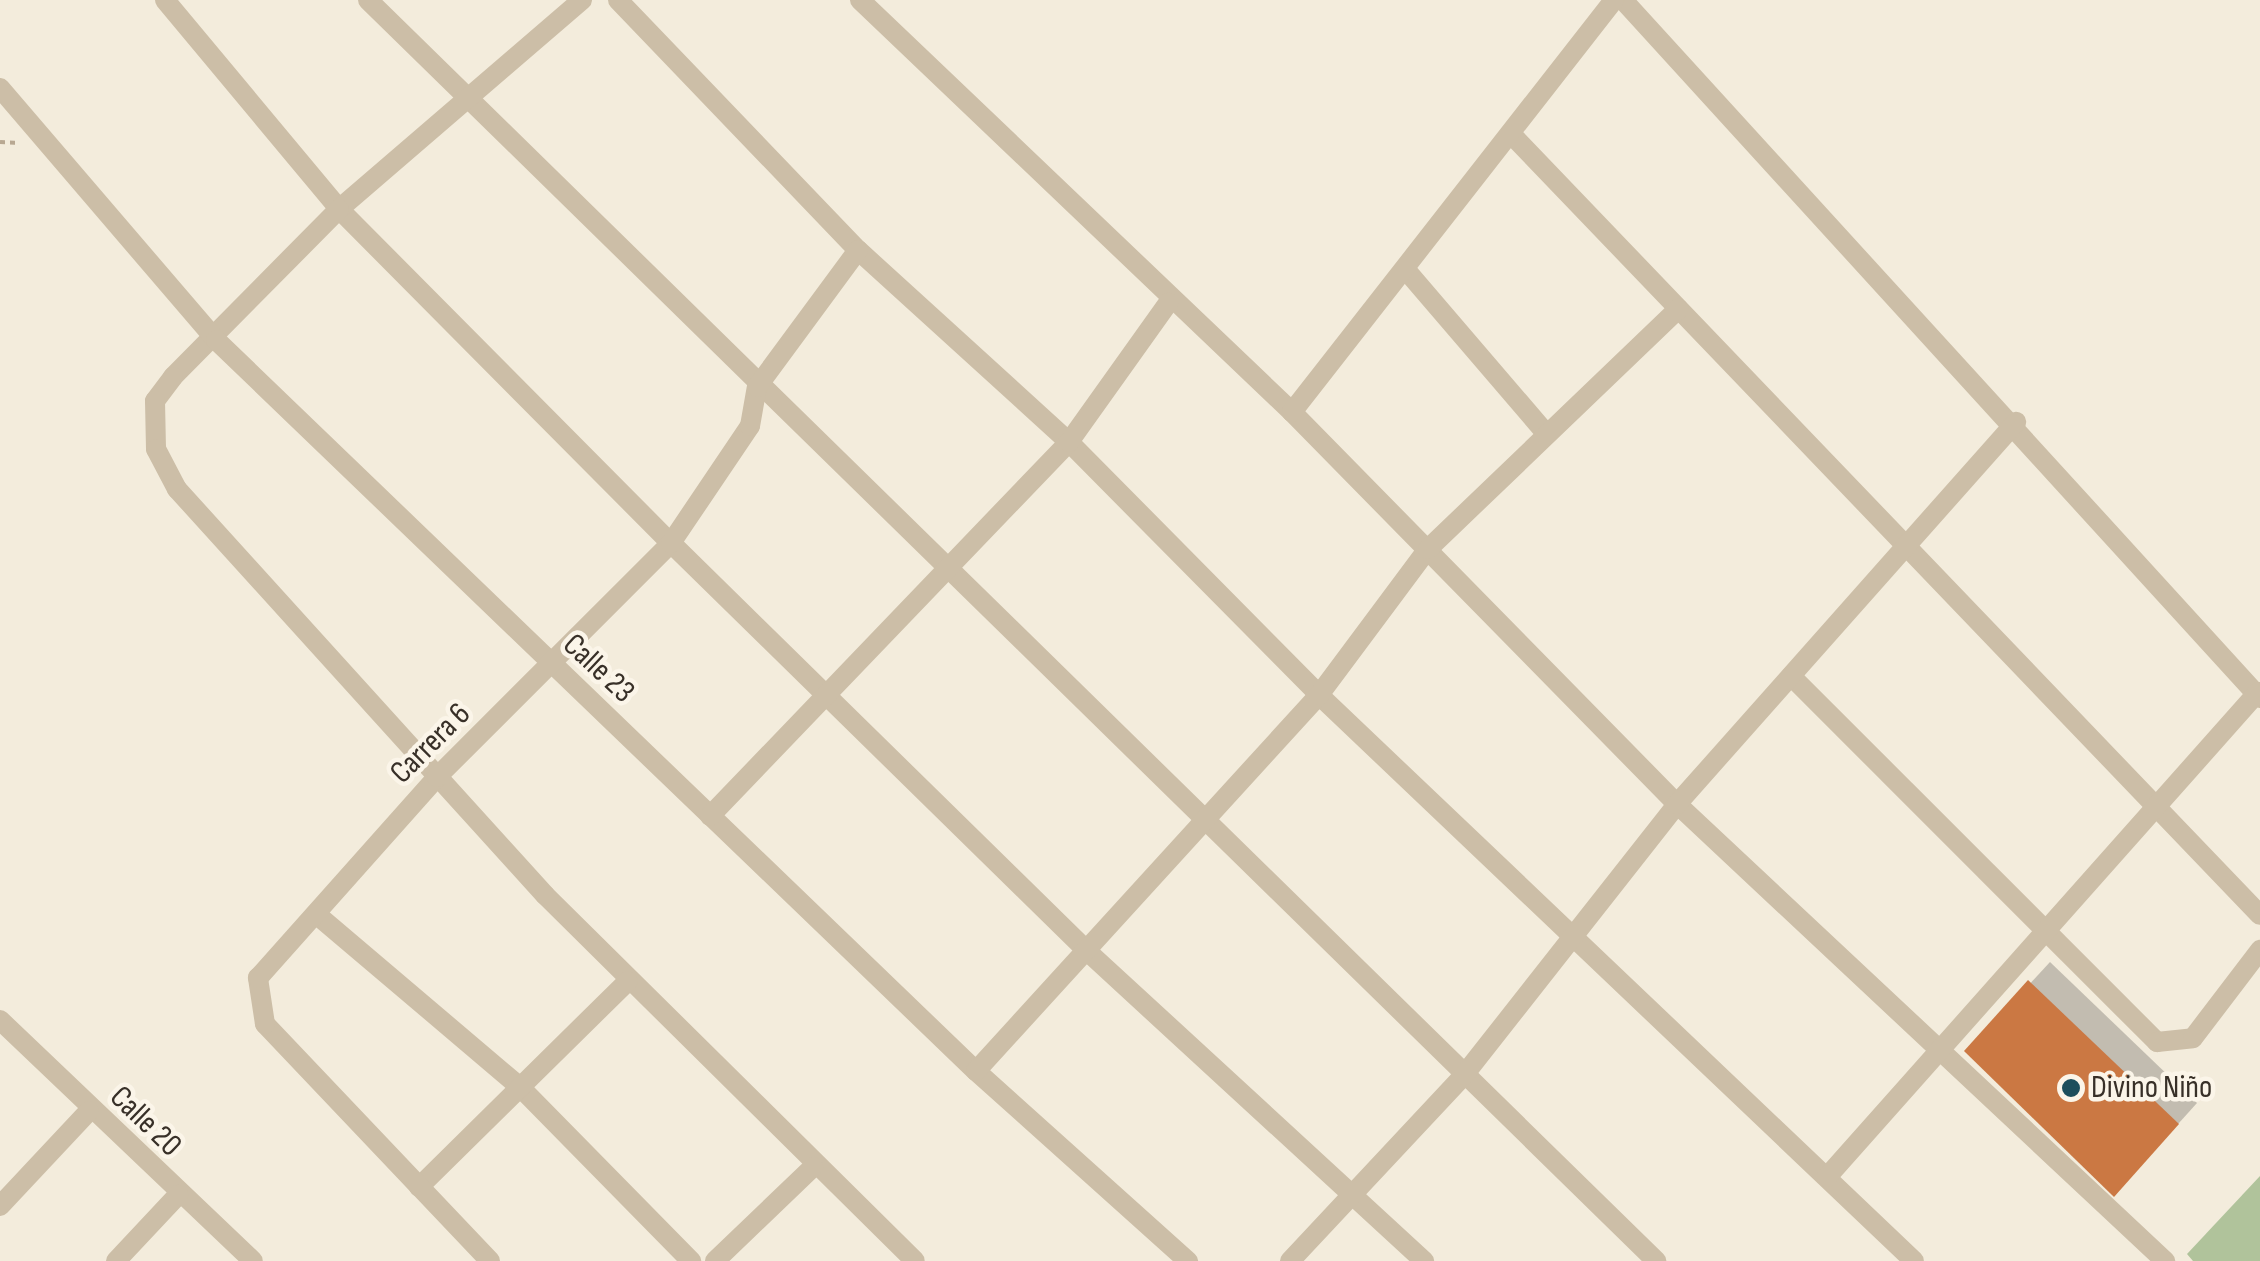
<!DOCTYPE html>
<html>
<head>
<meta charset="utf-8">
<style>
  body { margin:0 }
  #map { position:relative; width:2260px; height:1261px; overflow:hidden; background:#f3ecdc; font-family:"Sofia Sans Condensed",sans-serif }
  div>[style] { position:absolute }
  .green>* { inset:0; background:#b0c39b }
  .shadow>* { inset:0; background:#0003 }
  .building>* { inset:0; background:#cb7843 }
  .path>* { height:4px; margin-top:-2px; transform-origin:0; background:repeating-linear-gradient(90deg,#b8a892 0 5px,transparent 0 10px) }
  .minor>* { height:20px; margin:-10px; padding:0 10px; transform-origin:10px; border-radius:10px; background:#ccbea7 }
  .dots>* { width:28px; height:28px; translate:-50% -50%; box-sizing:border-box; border:5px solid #fbf5e9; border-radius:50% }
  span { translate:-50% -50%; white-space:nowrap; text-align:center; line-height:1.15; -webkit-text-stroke:9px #fbf5e9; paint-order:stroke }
  .street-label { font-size:32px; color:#383028 }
  .poi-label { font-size:32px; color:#383028 }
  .left { translate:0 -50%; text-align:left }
</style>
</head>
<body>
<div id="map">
  <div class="green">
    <i style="clip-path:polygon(2260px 1176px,2260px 1261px,2193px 1261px,2187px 1254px)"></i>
  </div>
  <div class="shadow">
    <i style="clip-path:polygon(2050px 962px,2197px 1103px,2133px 1174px,1968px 1051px)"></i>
  </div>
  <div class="building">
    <i style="clip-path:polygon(2028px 980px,2179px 1124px,2114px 1197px,1964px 1051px)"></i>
  </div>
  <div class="path">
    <i style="left:0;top:142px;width:19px;rotate:3deg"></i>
  </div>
  <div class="minor">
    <i style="left:165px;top:0;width:272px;rotate:50.2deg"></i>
    <i style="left:339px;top:209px;width:471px;rotate:45.2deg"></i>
    <i style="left:671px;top:543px;width:583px;rotate:44.44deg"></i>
    <i style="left:1087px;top:951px;width:458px;rotate:42.6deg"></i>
    <i style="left:368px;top:0;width:1803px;rotate:44.39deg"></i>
    <i style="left:582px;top:0;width:321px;rotate:139.3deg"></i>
    <i style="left:339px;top:209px;width:236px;rotate:134.7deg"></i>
    <i style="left:173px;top:377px;width:30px;rotate:127deg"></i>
    <i style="left:155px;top:401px;width:48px;rotate:88.8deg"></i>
    <i style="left:156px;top:449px;width:45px;rotate:62.3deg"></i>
    <i style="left:177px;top:489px;width:548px;rotate:47.81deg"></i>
    <i style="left:545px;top:895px;width:520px;rotate:44.69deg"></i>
    <i style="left:618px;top:0;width:347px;rotate:46.2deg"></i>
    <i style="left:858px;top:250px;width:285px;rotate:42.3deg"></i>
    <i style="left:1069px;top:442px;width:356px;rotate:45.3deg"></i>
    <i style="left:1319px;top:695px;width:821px;rotate:43.57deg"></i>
    <i style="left:860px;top:0;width:597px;rotate:43.64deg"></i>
    <i style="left:1292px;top:412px;width:549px;rotate:45.52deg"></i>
    <i style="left:1677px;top:804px;width:669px;rotate:43.12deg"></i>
    <i style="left:1623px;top:0;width:945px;rotate:47.62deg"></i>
    <i style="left:0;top:88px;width:332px;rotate:49.4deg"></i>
    <i style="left:216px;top:340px;width:1054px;rotate:43.89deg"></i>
    <i style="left:976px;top:1071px;width:285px;rotate:41.9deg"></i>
    <i style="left:1513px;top:136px;width:1079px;rotate:46.2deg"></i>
    <i style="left:1406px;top:270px;width:213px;rotate:49.4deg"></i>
    <i style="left:1292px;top:412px;width:523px;rotate:-51.99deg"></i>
    <i style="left:1791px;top:676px;width:518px;rotate:45deg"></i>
    <i style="left:2157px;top:1042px;width:36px;rotate:-6deg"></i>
    <i style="left:2193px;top:1038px;width:111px;rotate:-52.7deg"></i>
    <i style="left:710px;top:816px;width:518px;rotate:-46.17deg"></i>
    <i style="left:1069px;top:442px;width:171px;rotate:-54.5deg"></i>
    <i style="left:316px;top:914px;width:269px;rotate:40.3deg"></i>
    <i style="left:521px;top:1088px;width:243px;rotate:45.5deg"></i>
    <i style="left:0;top:1020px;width:349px;rotate:43.6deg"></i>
    <i style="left:976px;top:1071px;width:509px;rotate:-47.63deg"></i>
    <i style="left:1319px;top:695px;width:182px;rotate:-53.3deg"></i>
    <i style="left:1428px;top:549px;width:347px;rotate:-43.8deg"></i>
    <i style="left:1827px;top:1177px;width:649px;rotate:-48.37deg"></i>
    <i style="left:419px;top:1187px;width:293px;rotate:-44.6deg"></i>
    <i style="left:0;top:1206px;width:130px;rotate:-46.9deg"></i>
    <i style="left:116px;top:1261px;width:91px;rotate:-46.8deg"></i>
    <i style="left:490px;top:1261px;width:327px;rotate:-133.5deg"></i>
    <i style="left:265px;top:1024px;width:47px;rotate:-98.7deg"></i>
    <i style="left:258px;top:978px;width:269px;rotate:-48.3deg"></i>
    <i style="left:437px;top:777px;width:331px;rotate:-45deg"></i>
    <i style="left:671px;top:543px;width:141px;rotate:-56deg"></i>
    <i style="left:750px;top:426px;width:40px;rotate:-80deg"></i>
    <i style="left:757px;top:387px;width:170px;rotate:-53.6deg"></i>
    <i style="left:715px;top:1261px;width:136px;rotate:-43.8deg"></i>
    <i style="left:1290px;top:1261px;width:255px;rotate:-46.9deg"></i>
    <i style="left:1464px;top:1075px;width:345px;rotate:-51.8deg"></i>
    <i style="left:1677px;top:804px;width:511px;rotate:-48.41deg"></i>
  </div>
  <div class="dots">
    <i style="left:2071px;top:1088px;background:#1c4e5c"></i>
  </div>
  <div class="street-label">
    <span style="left:598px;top:669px;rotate:43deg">Calle 23</span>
    <span style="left:431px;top:744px;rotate:-45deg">Carrera 6</span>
    <span style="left:145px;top:1122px;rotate:44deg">Calle 20</span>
  </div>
  <div class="poi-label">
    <span class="left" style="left:2091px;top:1088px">Divino Niño</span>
  </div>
</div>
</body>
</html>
